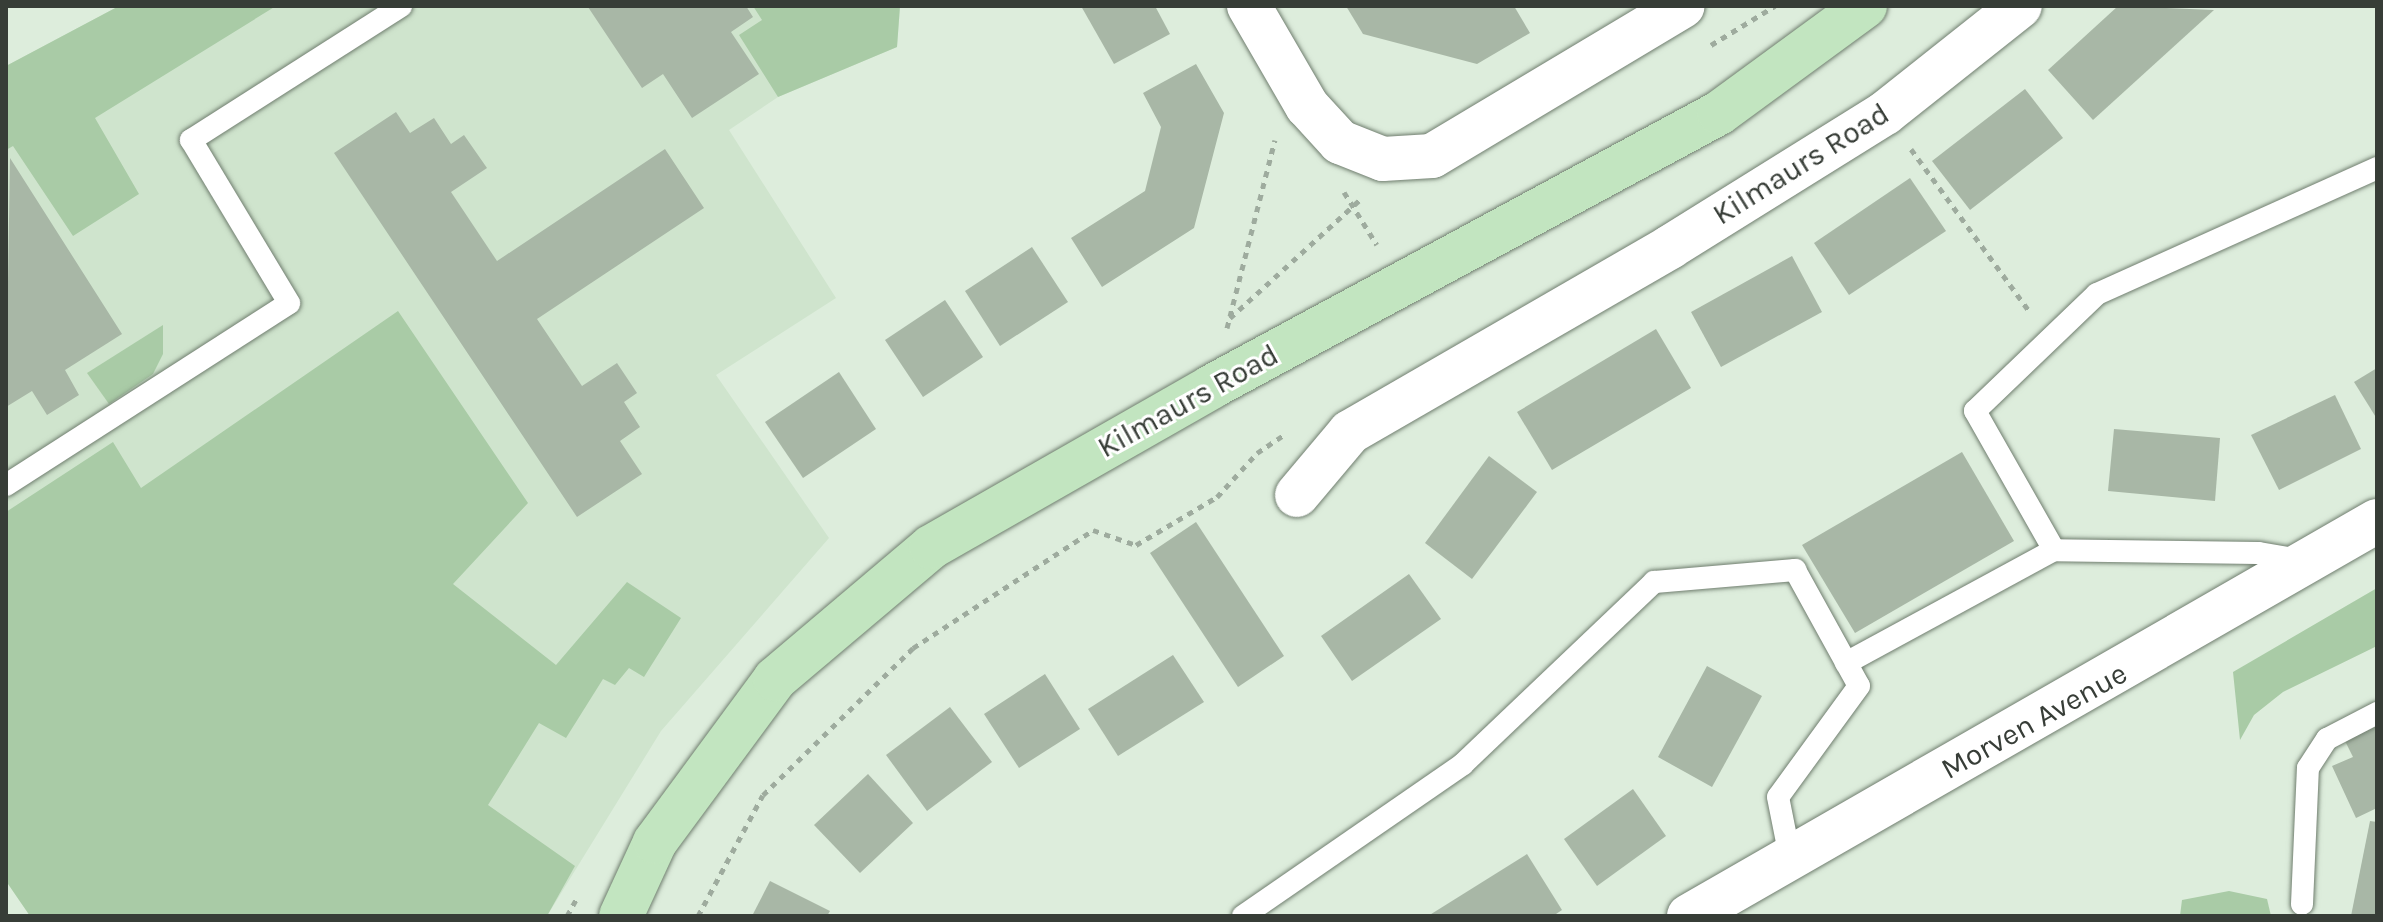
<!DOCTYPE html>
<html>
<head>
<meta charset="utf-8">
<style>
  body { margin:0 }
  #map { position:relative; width:2383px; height:922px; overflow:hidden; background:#ddeddc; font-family:Karla,sans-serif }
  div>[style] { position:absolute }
  .built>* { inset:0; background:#cfe4cd }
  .green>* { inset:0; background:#a9cba6 }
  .building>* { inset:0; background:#a8b7a6 }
  .path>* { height:5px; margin-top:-2.5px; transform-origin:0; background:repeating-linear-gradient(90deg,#9eab9e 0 6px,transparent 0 12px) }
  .roads { filter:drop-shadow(0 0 2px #707e6f) drop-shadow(0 0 2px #707e6f) }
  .service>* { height:22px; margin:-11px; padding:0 11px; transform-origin:11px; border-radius:11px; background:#fff }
  .minor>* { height:44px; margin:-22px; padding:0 22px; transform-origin:22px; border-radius:22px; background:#fff }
  .primary>* { height:44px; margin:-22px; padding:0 22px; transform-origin:22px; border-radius:22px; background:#c2e5c0 }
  span { translate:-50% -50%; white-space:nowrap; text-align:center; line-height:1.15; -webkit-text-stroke:6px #fff; paint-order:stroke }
  .street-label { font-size:30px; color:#373d37 }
  .frame { position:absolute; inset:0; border:8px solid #373d37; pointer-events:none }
</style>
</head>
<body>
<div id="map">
  <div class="built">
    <i style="clip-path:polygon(119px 6px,900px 6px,897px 47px,778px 97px,729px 130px,836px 298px,716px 375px,829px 538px,661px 731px,547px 916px,30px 916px,6px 881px,6px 66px)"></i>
  </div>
  <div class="green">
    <i style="clip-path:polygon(119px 6px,276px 6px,95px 118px,139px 194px,73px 236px,13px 146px,6px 150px,6px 66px)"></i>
    <i style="clip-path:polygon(753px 6px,900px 6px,897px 47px,778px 97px,739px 35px,762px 20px)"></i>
    <i style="clip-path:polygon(398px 311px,528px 503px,453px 584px,556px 665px,627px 582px,681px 618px,644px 677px,629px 668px,615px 685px,603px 679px,566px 738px,539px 723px,488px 805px,575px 866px,547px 916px,30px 916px,6px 881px,6px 512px,113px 442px,141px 488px)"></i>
    <i style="clip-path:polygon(163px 325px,163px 354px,153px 374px,109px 404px,87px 373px)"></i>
    <i style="clip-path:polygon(2377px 588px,2377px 646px,2283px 692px,2254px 715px,2240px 740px,2233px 672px)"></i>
    <i style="clip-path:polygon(2229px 891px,2267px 899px,2271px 916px,2180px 916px,2182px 900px)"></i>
  </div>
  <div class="building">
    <i style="clip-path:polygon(746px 6px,753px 17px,731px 32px,759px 74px,692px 118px,663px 74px,642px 88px,588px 7px)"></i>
    <i style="clip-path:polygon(1081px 6px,1155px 6px,1170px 34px,1114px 64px)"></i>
    <i style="clip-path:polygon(1346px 6px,1514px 6px,1530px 33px,1477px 64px,1363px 34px)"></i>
    <i style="clip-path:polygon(2118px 6px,2214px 10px,2093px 120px,2048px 70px)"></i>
    <i style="clip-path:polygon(1196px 64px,1224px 113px,1194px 228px,1102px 287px,1071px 238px,1145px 191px,1161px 127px,1143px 93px)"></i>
    <i style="clip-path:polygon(2025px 89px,2063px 138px,1970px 210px,1932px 161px)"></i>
    <i style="clip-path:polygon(396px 112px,410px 133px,434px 118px,451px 144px,464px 135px,487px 168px,451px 192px,497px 261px,665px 149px,704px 208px,537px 319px,582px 386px,617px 363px,637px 393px,624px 402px,640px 427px,620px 441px,642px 474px,577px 517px,334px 153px)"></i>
    <i style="clip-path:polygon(10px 158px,122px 334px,65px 370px,79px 395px,47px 415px,32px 391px,6px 407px)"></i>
    <i style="clip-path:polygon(1910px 178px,1946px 231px,1849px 295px,1814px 243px)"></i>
    <i style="clip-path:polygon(1032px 247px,1068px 302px,1000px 346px,965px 291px)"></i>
    <i style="clip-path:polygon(1792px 256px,1822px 312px,1721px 367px,1691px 312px)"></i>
    <i style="clip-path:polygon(945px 300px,983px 357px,923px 397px,885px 340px)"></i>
    <i style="clip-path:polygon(1656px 329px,1691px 388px,1552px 470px,1517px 412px)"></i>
    <i style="clip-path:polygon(2377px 368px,2377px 419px,2354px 382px)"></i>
    <i style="clip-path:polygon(839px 372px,876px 429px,803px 478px,765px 422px)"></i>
    <i style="clip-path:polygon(2335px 395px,2361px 449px,2279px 490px,2251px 435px)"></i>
    <i style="clip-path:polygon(2114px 429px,2220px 438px,2215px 501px,2108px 491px)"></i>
    <i style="clip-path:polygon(1962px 452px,2014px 541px,1855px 633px,1802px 545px)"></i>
    <i style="clip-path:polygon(1489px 456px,1537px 492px,1472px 579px,1425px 543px)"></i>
    <i style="clip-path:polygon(1196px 522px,1284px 656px,1238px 687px,1150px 553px)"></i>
    <i style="clip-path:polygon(1409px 574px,1441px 619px,1352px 681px,1321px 636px)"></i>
    <i style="clip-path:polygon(1173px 655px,1204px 702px,1118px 756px,1088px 709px)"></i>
    <i style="clip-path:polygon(1707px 666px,1762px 696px,1712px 787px,1658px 757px)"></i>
    <i style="clip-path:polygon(1045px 674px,1080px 729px,1019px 768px,984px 714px)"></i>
    <i style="clip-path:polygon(950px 707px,992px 762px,927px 811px,886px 755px)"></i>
    <i style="clip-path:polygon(2377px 726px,2377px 808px,2356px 818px,2332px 766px,2353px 757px,2345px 741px)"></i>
    <i style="clip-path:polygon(868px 774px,913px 823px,860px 873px,814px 825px)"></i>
    <i style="clip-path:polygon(1633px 789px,1666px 836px,1597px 886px,1564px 839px)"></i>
    <i style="clip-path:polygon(2370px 821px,2377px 822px,2377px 916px,2351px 916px)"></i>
    <i style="clip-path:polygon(1527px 854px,1562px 910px,1553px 916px,1428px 916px)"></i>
    <i style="clip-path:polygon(770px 881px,830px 911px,827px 916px,752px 916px)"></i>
  </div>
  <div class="path">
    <i style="left:1711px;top:45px;width:75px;rotate:-31.4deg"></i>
    <i style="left:1911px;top:149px;width:202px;rotate:53.9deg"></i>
    <i style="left:1344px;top:192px;width:62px;rotate:58.1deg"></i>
    <i style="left:1230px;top:318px;width:178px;rotate:-42.3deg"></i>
    <i style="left:1227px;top:328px;width:194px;rotate:-75.7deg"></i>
    <i style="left:567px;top:916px;width:21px;rotate:-61deg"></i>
    <i style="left:698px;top:916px;width:137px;rotate:-61.8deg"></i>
    <i style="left:763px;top:795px;width:210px;rotate:-44.4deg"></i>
    <i style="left:913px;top:648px;width:215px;rotate:-33.2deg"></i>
    <i style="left:1093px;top:530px;width:46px;rotate:19.2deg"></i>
    <i style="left:1136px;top:545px;width:94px;rotate:-30.7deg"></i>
    <i style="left:1217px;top:497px;width:59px;rotate:-47.7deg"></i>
    <i style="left:1257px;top:453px;width:34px;rotate:-34deg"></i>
  </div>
  <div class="roads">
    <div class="service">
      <i style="left:6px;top:485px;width:336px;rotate:-32.7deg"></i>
      <i style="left:289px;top:303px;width:190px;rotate:-121deg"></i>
      <i style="left:191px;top:140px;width:249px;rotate:-32.5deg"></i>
      <i style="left:2300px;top:560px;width:43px;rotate:-170.5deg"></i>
      <i style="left:2258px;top:553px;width:204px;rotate:-179.2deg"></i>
      <i style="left:2054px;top:550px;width:160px;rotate:-119.6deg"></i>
      <i style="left:1975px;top:411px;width:169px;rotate:-43.8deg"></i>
      <i style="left:2097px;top:294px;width:307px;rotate:-24.2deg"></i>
      <i style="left:1846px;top:663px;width:237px;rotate:-28.5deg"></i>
      <i style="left:2302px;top:904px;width:136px;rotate:-87.5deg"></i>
      <i style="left:2308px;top:768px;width:35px;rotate:-57deg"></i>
      <i style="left:2327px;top:739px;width:56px;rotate:-27.5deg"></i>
      <i style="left:1243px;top:916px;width:267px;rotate:-34.6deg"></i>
      <i style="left:1463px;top:764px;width:264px;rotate:-43.6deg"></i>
      <i style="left:1654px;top:582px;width:142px;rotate:-4.9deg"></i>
      <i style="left:1795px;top:570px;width:132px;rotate:61.1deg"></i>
      <i style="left:1859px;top:686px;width:137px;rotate:126.1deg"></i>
      <i style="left:1778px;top:797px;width:61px;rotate:78.7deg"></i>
    </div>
    <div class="minor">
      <i style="left:1249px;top:6px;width:116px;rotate:59.9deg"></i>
      <i style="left:1307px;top:106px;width:49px;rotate:47.5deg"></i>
      <i style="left:1340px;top:142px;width:46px;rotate:21.6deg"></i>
      <i style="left:1383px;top:159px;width:49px;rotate:-3.5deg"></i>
      <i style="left:1432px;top:156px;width:292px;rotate:-30.9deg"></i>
      <i style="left:1297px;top:495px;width:82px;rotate:-49.9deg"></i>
      <i style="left:1350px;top:432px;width:370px;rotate:-30deg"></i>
      <i style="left:1670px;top:247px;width:253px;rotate:-31.9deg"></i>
      <i style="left:1885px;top:113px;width:172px;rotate:-38.4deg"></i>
      <i style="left:1689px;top:916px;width:793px;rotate:-29.86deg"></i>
    </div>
    <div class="primary">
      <i style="left:621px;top:916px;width:81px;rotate:-65.3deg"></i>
      <i style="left:655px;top:842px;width:202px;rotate:-53.6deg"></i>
      <i style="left:775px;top:679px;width:204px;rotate:-40.2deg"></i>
      <i style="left:931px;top:547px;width:322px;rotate:-29.7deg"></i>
      <i style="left:1211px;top:387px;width:577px;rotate:-28.34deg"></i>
      <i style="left:1719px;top:113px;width:181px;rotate:-36.2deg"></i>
    </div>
  </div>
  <div class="street-label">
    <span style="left:1801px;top:164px;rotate:-32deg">Kilmaurs Road</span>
    <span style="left:1188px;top:401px;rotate:-29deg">Kilmaurs Road</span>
    <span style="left:2034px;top:721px;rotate:-29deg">Morven Avenue</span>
  </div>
  <div class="frame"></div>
</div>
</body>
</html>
